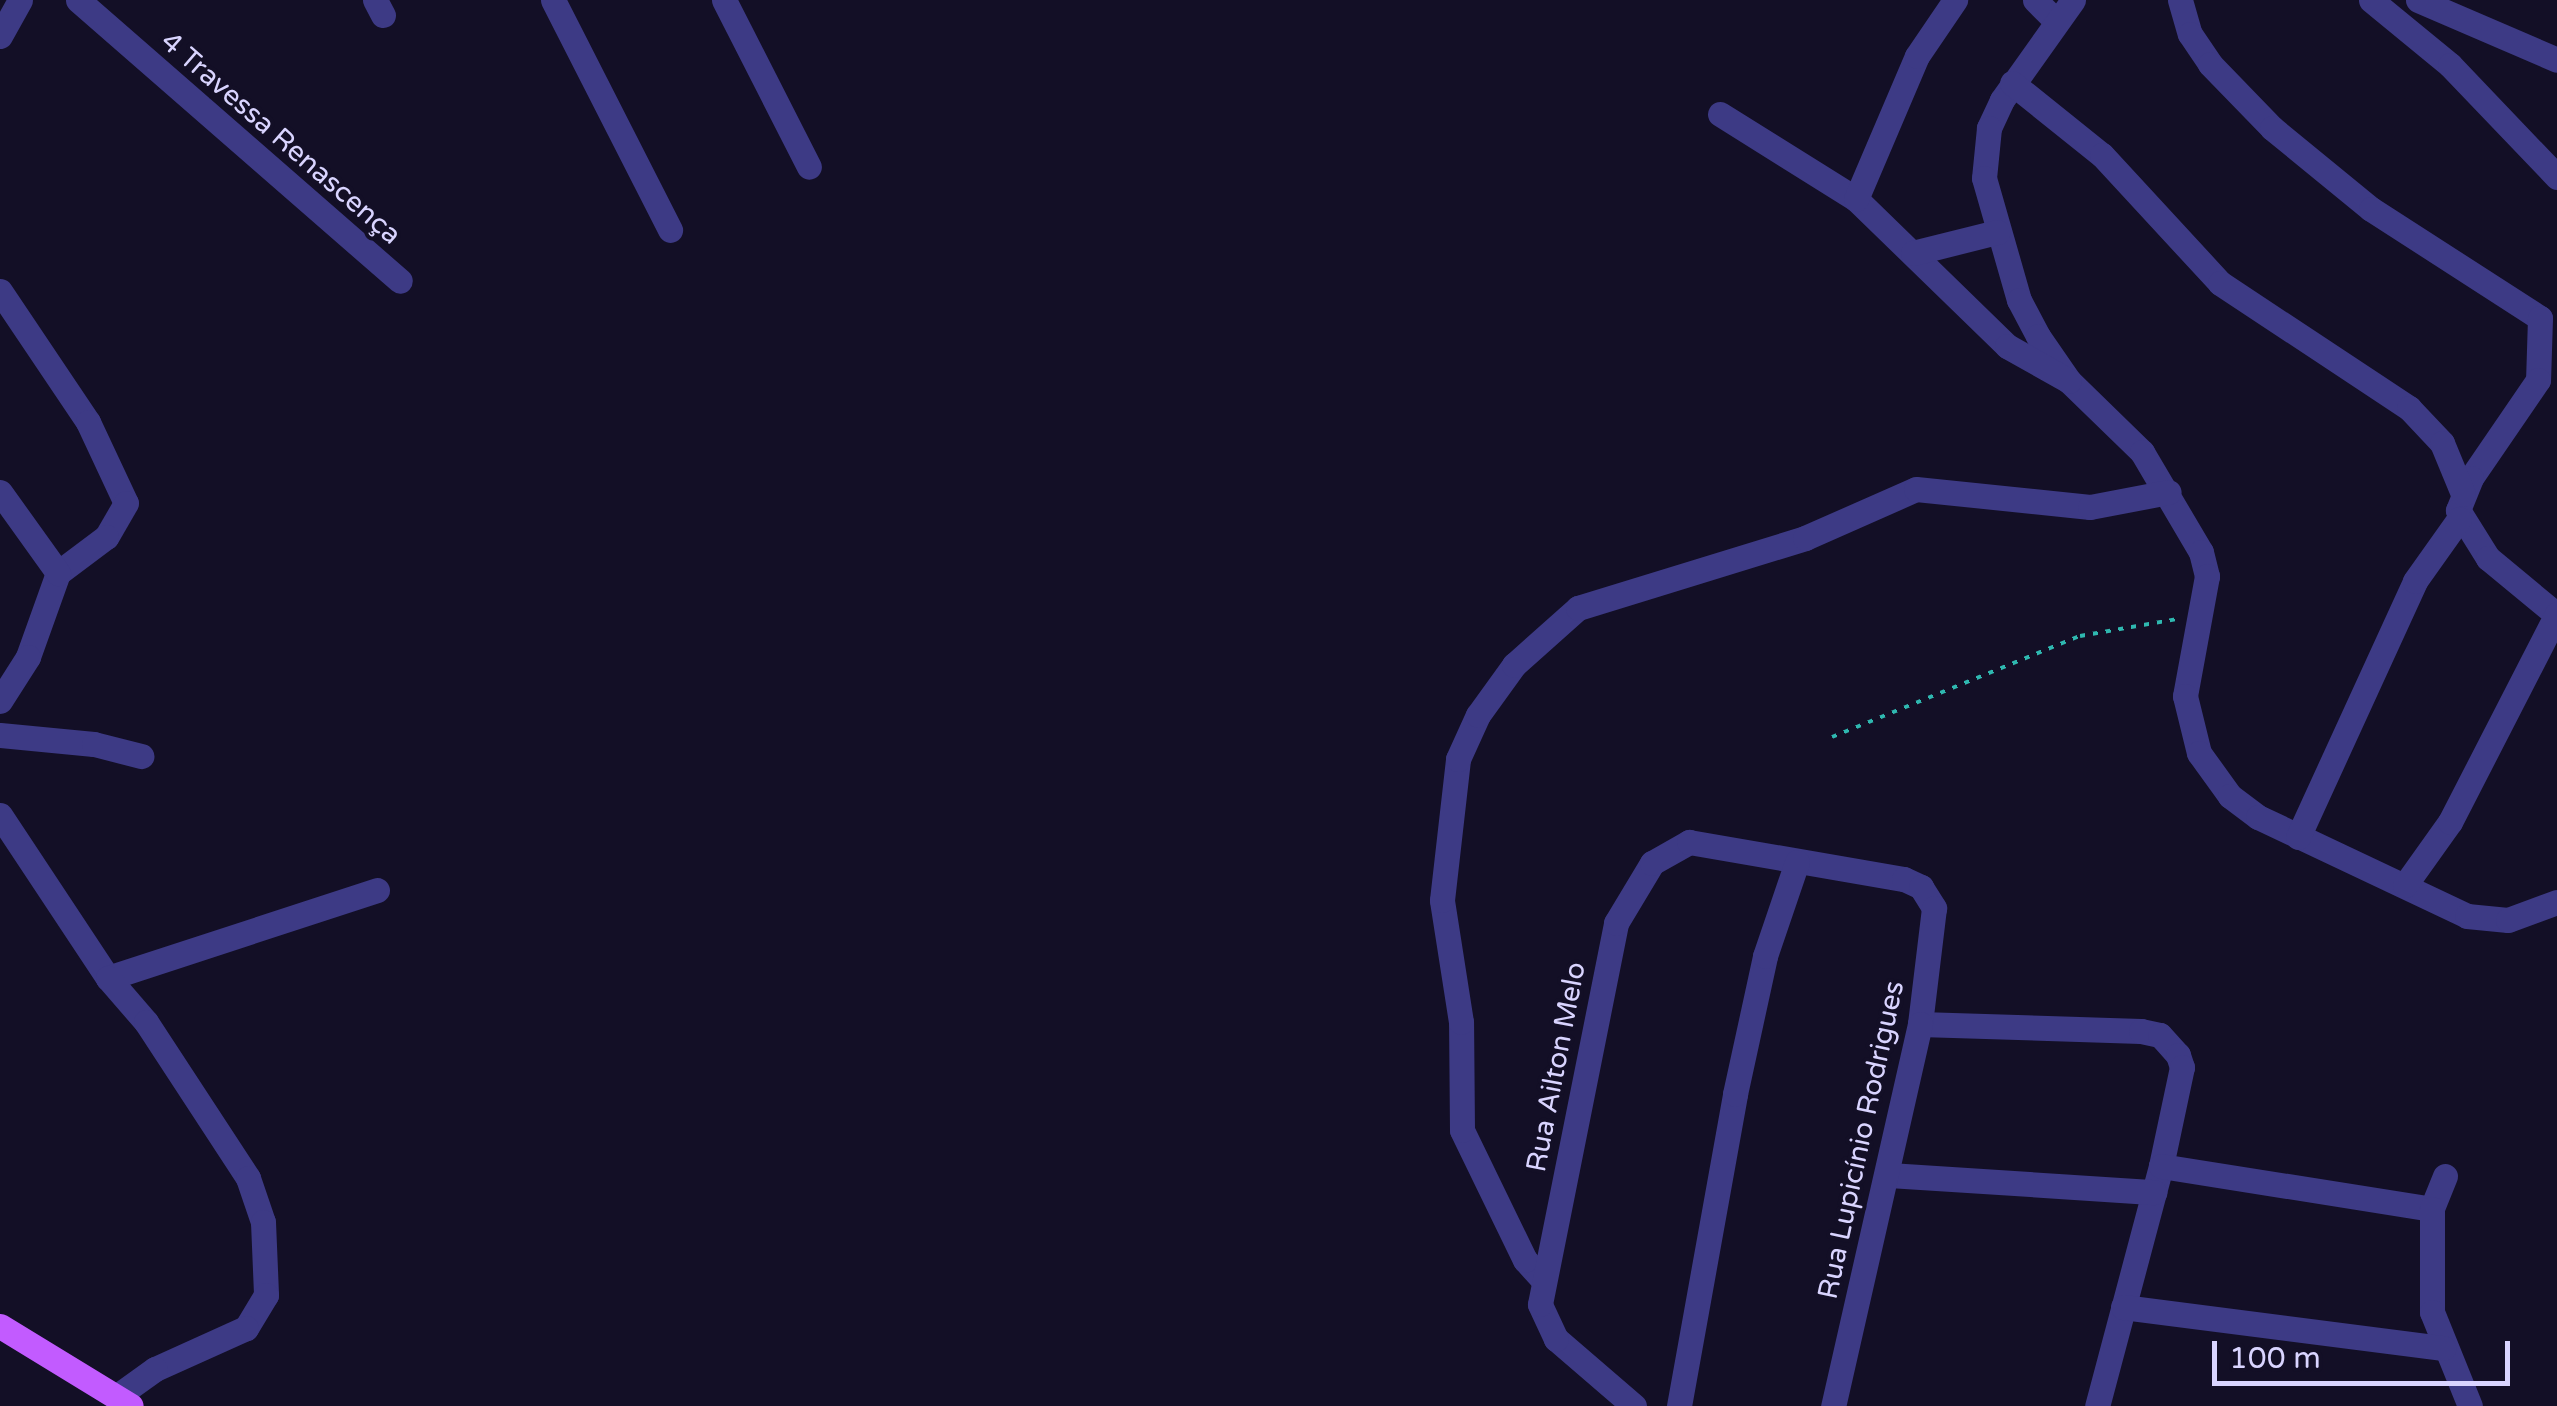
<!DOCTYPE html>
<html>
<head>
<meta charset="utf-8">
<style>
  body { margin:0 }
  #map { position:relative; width:2557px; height:1406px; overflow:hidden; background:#130f26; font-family:"Varela Round",sans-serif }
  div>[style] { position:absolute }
  .path>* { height:4px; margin-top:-2px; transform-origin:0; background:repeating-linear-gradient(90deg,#2fb8b0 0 5px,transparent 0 13px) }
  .minor>* { height:25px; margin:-12.5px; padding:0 12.5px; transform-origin:12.5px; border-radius:12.5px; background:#3d3a85 }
  .major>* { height:25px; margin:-12.5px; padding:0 12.5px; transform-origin:12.5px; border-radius:12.5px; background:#c25bff }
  span { translate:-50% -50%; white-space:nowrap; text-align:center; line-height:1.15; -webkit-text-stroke:8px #130f26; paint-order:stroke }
  .street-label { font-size:28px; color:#d9d4ff }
  .scale { position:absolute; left:2212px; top:1341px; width:298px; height:45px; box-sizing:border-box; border:5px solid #d9d4ff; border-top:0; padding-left:12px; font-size:30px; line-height:35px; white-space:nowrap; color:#d9d4ff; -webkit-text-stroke:8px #130f26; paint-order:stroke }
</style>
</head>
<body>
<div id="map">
  <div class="path">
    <i style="left:1832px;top:737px;width:268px;rotate:-22.2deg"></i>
    <i style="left:2080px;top:636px;width:98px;rotate:-9.9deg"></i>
  </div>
  <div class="minor">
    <i style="left:78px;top:0;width:427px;rotate:41.1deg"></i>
    <i style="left:375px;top:0;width:17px;rotate:62deg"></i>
    <i style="left:553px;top:0;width:258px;rotate:63deg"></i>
    <i style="left:724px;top:0;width:187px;rotate:63deg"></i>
    <i style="left:2035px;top:0;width:30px;rotate:45deg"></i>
    <i style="left:2073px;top:0;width:123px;rotate:125.4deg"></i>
    <i style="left:2002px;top:100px;width:31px;rotate:115deg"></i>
    <i style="left:1989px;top:128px;width:50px;rotate:95.7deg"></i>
    <i style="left:1984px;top:178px;width:127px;rotate:74deg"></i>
    <i style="left:2019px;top:300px;width:41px;rotate:62.2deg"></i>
    <i style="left:2038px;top:336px;width:55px;rotate:55.4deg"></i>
    <i style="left:2069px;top:381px;width:102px;rotate:44.2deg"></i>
    <i style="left:2142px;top:452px;width:116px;rotate:59.5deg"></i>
    <i style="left:2201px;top:552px;width:25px;rotate:76deg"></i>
    <i style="left:2207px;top:576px;width:122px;rotate:100.4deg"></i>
    <i style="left:2185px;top:696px;width:59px;rotate:76.2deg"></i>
    <i style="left:2199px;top:753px;width:53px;rotate:54.2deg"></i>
    <i style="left:2230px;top:796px;width:35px;rotate:37deg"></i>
    <i style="left:2258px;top:817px;width:231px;rotate:25.3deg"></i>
    <i style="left:2467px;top:916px;width:41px;rotate:5.6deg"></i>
    <i style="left:2508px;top:920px;width:52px;rotate:-20.2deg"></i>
    <i style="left:2180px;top:0;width:35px;rotate:74deg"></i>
    <i style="left:2190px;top:34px;width:36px;rotate:56deg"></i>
    <i style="left:2210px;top:64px;width:89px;rotate:45.9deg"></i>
    <i style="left:2272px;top:128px;width:128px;rotate:39.3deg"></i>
    <i style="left:2371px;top:209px;width:201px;rotate:32.8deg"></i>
    <i style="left:2540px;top:318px;width:62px;rotate:91.8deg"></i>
    <i style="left:2538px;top:380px;width:119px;rotate:124.4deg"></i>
    <i style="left:2471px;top:478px;width:35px;rotate:112deg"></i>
    <i style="left:2458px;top:510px;width:57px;rotate:58deg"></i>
    <i style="left:2488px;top:558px;width:89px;rotate:39.6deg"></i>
    <i style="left:2371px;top:0;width:102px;rotate:39.4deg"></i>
    <i style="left:2450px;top:65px;width:155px;rotate:46.3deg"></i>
    <i style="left:2418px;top:0;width:151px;rotate:23.3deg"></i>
    <i style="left:0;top:36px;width:41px;rotate:-60.9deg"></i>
    <i style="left:2012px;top:83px;width:115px;rotate:38.7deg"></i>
    <i style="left:2102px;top:155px;width:174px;rotate:47.3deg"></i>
    <i style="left:2220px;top:283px;width:227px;rotate:33.5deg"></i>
    <i style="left:2409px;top:408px;width:48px;rotate:46.7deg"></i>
    <i style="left:2442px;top:443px;width:55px;rotate:67.6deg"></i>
    <i style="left:1720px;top:114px;width:160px;rotate:32deg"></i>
    <i style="left:1856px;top:199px;width:211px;rotate:44.2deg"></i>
    <i style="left:2007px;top:346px;width:71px;rotate:29.4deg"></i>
    <i style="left:1856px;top:199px;width:155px;rotate:-66.9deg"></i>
    <i style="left:1917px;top:56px;width:68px;rotate:-55.8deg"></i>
    <i style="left:1913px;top:253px;width:87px;rotate:-14deg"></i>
    <i style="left:0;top:291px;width:158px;rotate:56.1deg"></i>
    <i style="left:88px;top:422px;width:89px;rotate:64.9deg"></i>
    <i style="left:126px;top:503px;width:39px;rotate:120deg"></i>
    <i style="left:106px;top:537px;width:60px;rotate:143.1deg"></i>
    <i style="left:58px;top:573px;width:89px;rotate:109.7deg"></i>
    <i style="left:28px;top:657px;width:52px;rotate:122.5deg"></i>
    <i style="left:0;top:492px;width:100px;rotate:54.4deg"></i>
    <i style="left:0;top:735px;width:94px;rotate:5.5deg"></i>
    <i style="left:94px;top:744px;width:49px;rotate:14.3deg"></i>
    <i style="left:0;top:815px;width:196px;rotate:56.5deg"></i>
    <i style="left:108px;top:978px;width:283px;rotate:-18.1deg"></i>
    <i style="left:2298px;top:837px;width:281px;rotate:-65.4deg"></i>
    <i style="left:2415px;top:581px;width:76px;rotate:-54.6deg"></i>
    <i style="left:2405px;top:885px;width:77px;rotate:-54.5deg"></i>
    <i style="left:2450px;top:822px;width:234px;rotate:-62.8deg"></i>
    <i style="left:108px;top:978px;width:58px;rotate:49.2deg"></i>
    <i style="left:146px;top:1022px;width:186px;rotate:56.8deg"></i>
    <i style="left:248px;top:1178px;width:46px;rotate:71.2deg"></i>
    <i style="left:263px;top:1222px;width:73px;rotate:87.6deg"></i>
    <i style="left:266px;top:1295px;width:39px;rotate:121deg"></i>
    <i style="left:246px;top:1328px;width:100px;rotate:155.7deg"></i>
    <i style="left:155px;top:1369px;width:48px;rotate:144.3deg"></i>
    <i style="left:1920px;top:1024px;width:221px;rotate:1.8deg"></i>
    <i style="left:2141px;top:1031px;width:19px;rotate:12deg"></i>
    <i style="left:2160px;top:1035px;width:27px;rotate:48deg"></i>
    <i style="left:2178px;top:1055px;width:13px;rotate:72deg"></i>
    <i style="left:2182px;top:1067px;width:101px;rotate:102deg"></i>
    <i style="left:2161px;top:1166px;width:248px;rotate:104.9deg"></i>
    <i style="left:2161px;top:1166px;width:274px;rotate:9deg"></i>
    <i style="left:1889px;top:1175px;width:266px;rotate:3.7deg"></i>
    <i style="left:2445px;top:1176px;width:35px;rotate:112deg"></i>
    <i style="left:2432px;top:1209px;width:103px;rotate:90deg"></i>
    <i style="left:2432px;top:1312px;width:101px;rotate:68deg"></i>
    <i style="left:1544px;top:1281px;width:28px;rotate:-132deg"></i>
    <i style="left:1525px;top:1260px;width:144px;rotate:-115.9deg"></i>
    <i style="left:1462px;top:1130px;width:108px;rotate:-90.5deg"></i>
    <i style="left:1461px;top:1022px;width:123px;rotate:-98.9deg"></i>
    <i style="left:1442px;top:900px;width:142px;rotate:-83.5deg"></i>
    <i style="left:1458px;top:759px;width:48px;rotate:-65.6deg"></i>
    <i style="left:1478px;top:715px;width:62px;rotate:-54.2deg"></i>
    <i style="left:1514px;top:665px;width:86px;rotate:-41.7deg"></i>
    <i style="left:1578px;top:608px;width:238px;rotate:-17.1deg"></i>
    <i style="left:1805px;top:538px;width:121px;rotate:-23.8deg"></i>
    <i style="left:1916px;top:489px;width:175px;rotate:5.9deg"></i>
    <i style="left:2090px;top:507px;width:80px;rotate:-10.8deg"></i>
    <i style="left:2123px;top:1307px;width:323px;rotate:7.3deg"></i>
    <i style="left:1634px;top:1406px;width:103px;rotate:-139.3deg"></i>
    <i style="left:1556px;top:1339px;width:38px;rotate:-115deg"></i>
    <i style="left:1540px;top:1304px;width:389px;rotate:-78.7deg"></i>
    <i style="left:1616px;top:923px;width:70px;rotate:-59deg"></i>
    <i style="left:1652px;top:863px;width:43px;rotate:-29.6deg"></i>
    <i style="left:1689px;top:842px;width:218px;rotate:9.8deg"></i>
    <i style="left:1904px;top:879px;width:19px;rotate:25deg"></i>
    <i style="left:1921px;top:887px;width:25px;rotate:58deg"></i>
    <i style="left:1934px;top:908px;width:117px;rotate:96.9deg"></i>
    <i style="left:1920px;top:1024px;width:392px;rotate:102.8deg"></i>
    <i style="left:1679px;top:1406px;width:317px;rotate:-79.8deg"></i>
    <i style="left:1735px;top:1094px;width:141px;rotate:-77.7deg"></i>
    <i style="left:1765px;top:956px;width:99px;rotate:-71.2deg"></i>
  </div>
  <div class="major">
    <i style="left:0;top:1326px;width:153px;rotate:31.4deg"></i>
  </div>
  <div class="street-label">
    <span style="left:281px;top:138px;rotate:41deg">4 Travessa Renascença</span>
    <span style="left:1556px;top:1067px;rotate:-79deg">Rua Ailton Melo</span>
    <span style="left:1861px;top:1140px;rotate:-78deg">Rua Lupicínio Rodrigues</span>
  </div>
  <div class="scale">100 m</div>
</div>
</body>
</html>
